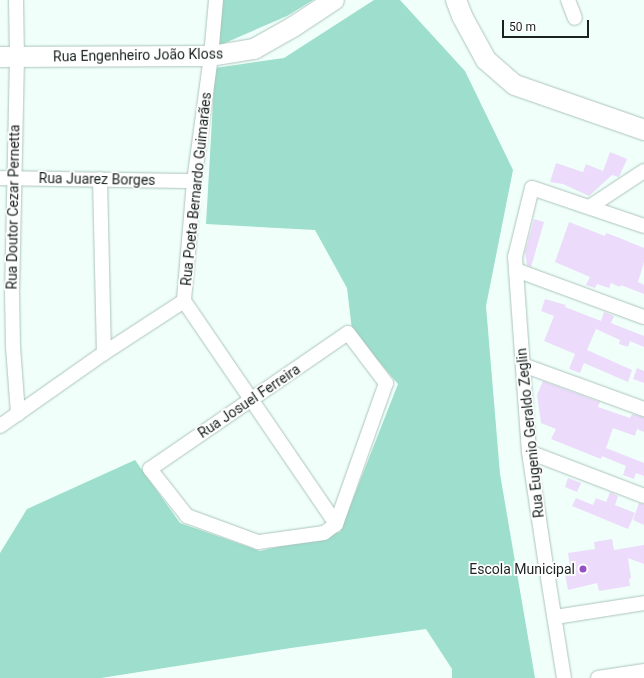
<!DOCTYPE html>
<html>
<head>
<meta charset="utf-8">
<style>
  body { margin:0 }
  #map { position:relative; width:644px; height:678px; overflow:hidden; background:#f0fffa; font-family:Roboto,sans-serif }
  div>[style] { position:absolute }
  .green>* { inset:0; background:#9ddecc }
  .building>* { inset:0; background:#ecdbfa }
  .roads { filter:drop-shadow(0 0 1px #adc4bd) drop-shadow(0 0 1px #adc4bd) }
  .street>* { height:14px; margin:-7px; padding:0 7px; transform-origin:7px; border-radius:7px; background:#fff }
  .secondary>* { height:20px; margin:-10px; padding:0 10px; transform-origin:10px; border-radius:10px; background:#fff }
  .dots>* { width:11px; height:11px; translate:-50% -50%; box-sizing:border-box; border:2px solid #fff; border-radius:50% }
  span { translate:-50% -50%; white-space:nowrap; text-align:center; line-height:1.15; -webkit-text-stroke:3.5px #fff; paint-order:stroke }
  .street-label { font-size:14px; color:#1a2321 }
  .poi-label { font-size:14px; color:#1a2321 }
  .right { translate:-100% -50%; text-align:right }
  .scale { position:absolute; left:502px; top:20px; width:87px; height:18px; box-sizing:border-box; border:2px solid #1a2321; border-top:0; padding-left:5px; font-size:12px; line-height:14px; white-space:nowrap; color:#1a2321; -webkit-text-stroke:3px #fff; paint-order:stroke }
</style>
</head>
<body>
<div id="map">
  <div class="green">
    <i style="clip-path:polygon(223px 0,313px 0,287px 16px,218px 46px)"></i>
    <i style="clip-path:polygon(374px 0,400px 0,465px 71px,513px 170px,486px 306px,500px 474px,535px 678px,452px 678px,452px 669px,426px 629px,291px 648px,101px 678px,0 678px,0 553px,27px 509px,135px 460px,180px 523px,260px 551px,340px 532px,398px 384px,352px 330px,347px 288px,315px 230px,206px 224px,215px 68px,284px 58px)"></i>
  </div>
  <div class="building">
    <i style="clip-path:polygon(610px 152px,627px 159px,619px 177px,612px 175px,589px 196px,563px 184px,550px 182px,556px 163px,583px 172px,586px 164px,603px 171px)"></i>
    <i style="clip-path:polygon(534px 219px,544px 222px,531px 267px,527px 265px,525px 252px)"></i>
    <i style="clip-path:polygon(569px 222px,605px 236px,606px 233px,617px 237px,644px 248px,644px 262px,638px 282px,644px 285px,644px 294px,621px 285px,620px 287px,611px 283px,609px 288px,597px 284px,595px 288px,586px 285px,590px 277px,555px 262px)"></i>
    <i style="clip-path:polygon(545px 299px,566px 305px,565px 307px,601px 321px,604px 312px,614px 316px,611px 323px,644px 336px,644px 347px,630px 341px,628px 347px,619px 344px,620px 340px,596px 329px,587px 350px,632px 370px,628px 382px,584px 363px,580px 373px,569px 369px,575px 354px,544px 341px,554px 316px,541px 311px)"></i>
    <i style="clip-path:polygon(637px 368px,644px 371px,644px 383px,633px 379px)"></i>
    <i style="clip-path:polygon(543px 381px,600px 402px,598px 407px,630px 418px,632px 414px,644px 417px,644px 432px,637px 429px,635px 436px,613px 428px,606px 448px,644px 463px,644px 476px,636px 473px,634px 479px,623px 475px,626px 466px,602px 456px,601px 459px,551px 439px,556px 429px,541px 423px,537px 395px)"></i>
    <i style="clip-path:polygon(568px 478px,581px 483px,577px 492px,565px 487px)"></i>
    <i style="clip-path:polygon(610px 492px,618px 496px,615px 505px,635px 513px,628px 529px,572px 506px,576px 498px,593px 505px,596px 498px,606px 502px)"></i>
    <i style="clip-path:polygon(639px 503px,644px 504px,644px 525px,633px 520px)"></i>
    <i style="clip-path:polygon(612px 539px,614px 550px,644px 545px,644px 564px,628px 558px,631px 578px,629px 579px,630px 586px,599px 591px,597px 583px,568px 590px,565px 574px,571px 573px,568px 553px,595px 549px,594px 542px)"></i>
  </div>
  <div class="roads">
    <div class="street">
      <i style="left:16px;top:0;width:57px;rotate:89deg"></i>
      <i style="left:17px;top:57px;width:233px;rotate:91.2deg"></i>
      <i style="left:12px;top:290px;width:57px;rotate:89deg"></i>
      <i style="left:13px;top:347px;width:67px;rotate:85.7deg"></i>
      <i style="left:216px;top:0;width:56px;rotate:95.1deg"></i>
      <i style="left:211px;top:56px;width:126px;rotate:97.7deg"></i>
      <i style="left:194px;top:181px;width:120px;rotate:94.8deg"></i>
      <i style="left:184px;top:301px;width:270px;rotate:55.7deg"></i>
      <i style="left:568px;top:0;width:19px;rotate:69deg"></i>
      <i style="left:0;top:178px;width:194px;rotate:0.9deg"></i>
      <i style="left:100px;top:179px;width:174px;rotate:88.7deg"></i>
      <i style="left:591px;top:206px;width:64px;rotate:-33.4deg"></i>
      <i style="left:516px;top:270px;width:136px;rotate:20.2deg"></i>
      <i style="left:348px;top:333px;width:63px;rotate:52.8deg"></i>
      <i style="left:386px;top:383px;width:150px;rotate:109.5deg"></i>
      <i style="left:336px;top:524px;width:15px;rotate:143deg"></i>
      <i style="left:324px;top:533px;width:67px;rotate:172.2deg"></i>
      <i style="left:258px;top:542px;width:76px;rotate:-159.9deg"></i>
      <i style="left:187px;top:516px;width:60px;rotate:-128.2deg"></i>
      <i style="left:150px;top:469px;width:240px;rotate:-34.5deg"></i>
      <i style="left:523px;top:365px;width:129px;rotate:20deg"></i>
      <i style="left:0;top:426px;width:127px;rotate:-35.1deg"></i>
      <i style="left:104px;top:353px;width:95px;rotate:-33deg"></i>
      <i style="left:529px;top:452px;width:123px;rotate:20.9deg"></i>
      <i style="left:555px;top:617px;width:90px;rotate:-8.9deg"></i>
      <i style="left:564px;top:678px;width:113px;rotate:-99.1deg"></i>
      <i style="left:546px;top:566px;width:115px;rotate:-98.5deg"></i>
      <i style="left:529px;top:452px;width:196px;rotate:-94.1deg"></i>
      <i style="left:515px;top:257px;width:71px;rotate:-76.2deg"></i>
      <i style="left:532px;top:188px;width:118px;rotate:18.7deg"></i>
      <i style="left:598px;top:678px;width:47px;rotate:-8.7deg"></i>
    </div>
    <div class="secondary">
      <i style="left:456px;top:0;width:17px;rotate:69deg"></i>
      <i style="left:462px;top:16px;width:50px;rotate:61.4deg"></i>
      <i style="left:486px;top:60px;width:38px;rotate:41deg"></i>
      <i style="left:515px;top:85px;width:137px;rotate:19.2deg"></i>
      <i style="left:0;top:57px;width:211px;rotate:-0.3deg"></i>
      <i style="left:211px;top:56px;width:44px;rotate:-9.2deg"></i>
      <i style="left:254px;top:49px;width:45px;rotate:-29.4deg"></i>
      <i style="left:293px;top:27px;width:49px;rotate:-33.4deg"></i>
    </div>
  </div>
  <div class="dots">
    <i style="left:583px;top:569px;background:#9851c4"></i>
  </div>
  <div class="street-label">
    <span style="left:138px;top:55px;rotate:-1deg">Rua Engenheiro João Kloss</span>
    <span style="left:97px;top:179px;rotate:1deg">Rua Juarez Borges</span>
    <span style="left:196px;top:189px;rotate:-84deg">Rua Poeta Bernardo Guimarães</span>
    <span style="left:13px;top:207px;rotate:-89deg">Rua Doutor Cezar Pernetta</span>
    <span style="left:249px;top:401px;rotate:-34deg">Rua Josuel Ferreira</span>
    <span style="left:530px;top:433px;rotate:-96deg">Rua Eugenio Geraldo Zeglin</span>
  </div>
  <div class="poi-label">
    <span class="right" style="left:575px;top:569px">Escola Municipal</span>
  </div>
  <div class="scale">50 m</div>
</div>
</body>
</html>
